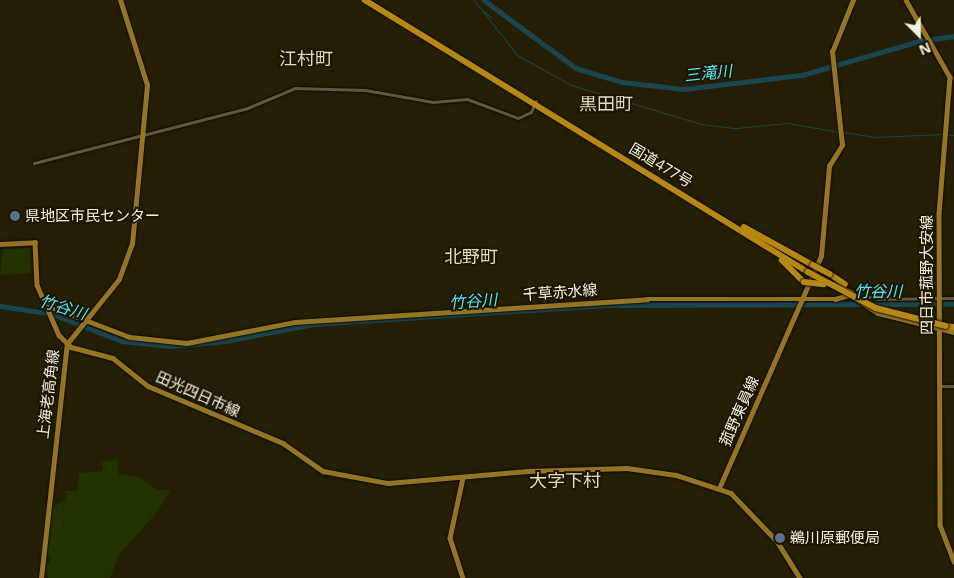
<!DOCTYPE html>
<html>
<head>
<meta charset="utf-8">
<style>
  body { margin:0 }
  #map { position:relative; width:954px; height:578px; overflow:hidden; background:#251f05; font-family:"Open Sans","Noto Sans JP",sans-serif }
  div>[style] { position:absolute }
  .green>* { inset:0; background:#233300 }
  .stream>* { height:1px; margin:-0.5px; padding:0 0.5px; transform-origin:0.5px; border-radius:0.5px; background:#1a464f }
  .river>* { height:4.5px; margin:-2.25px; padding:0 2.25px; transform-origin:2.25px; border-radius:2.25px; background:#1a464f }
  .roads { filter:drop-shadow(0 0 1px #0e0800) drop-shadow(0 0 1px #0e0800) }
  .minor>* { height:3px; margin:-1.5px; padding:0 1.5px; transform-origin:1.5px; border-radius:1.5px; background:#60593e }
  .major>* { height:4.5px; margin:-2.25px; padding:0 2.25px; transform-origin:2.25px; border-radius:2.25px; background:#937524 }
  .highway>* { height:5.5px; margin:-2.75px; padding:0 2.75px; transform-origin:2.75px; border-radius:2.75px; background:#b58713 }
  .bridges { filter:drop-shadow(0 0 1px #0e0800) drop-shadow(0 0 1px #0e0800) }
  .highway-bridge>* { height:5.5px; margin:-2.75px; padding:0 2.75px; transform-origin:2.75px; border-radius:2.75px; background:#b58713 }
  .dots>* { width:14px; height:14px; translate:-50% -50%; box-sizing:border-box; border:2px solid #1c1500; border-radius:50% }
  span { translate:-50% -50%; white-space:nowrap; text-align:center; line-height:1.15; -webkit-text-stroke:4px #1c1500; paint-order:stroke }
  .street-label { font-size:15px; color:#f5f1e1 }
  .poi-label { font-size:15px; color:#f5f1e1 }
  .left { translate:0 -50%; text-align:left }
  .water-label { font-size:16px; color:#58e4ff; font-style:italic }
  .quarter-label { font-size:18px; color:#e3dbbc }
  .north { position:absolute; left:894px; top:10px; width:50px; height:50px; -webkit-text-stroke:4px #1c1500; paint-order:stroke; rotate:157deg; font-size:14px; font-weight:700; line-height:20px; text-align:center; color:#f5f1e1 }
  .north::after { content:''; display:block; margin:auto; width:18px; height:22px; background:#f5f1e1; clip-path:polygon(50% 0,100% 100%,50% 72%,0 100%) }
</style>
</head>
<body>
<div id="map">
  <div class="green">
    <i style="clip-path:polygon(30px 248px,31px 273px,0 275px,3px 249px)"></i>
    <i style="clip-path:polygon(117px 459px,119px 475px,137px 476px,158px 490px,171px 490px,157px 512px,119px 555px,110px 578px,48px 578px,46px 568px,51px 558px,44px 555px,49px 509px,67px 500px,64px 491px,77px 491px,79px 473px,103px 471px,102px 462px)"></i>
  </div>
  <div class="stream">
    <i style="left:474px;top:0;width:70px;rotate:52deg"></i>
    <i style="left:517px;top:55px;width:62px;rotate:29.1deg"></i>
    <i style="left:571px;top:85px;width:136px;rotate:16.7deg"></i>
    <i style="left:701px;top:124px;width:35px;rotate:7deg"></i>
    <i style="left:736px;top:128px;width:51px;rotate:-5.6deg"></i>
    <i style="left:787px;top:123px;width:53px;rotate:9.8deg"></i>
    <i style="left:483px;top:11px;width:11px;rotate:38deg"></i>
    <i style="left:843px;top:132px;width:31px;rotate:9deg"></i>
    <i style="left:874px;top:137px;width:69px;rotate:-2.5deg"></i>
    <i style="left:949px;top:135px;width:5px"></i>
  </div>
  <div class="river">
    <i style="left:484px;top:0;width:114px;rotate:36.5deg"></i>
    <i style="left:576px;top:68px;width:48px;rotate:16.9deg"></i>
    <i style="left:622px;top:82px;width:62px;rotate:6.4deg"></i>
    <i style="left:684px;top:89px;width:119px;rotate:-6.8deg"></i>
    <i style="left:802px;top:75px;width:122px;rotate:-16.2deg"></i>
    <i style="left:919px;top:41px;width:35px;rotate:-8deg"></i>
    <i style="left:0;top:306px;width:54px;rotate:8.6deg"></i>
    <i style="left:53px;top:314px;width:74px;rotate:21.4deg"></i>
    <i style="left:122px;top:341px;width:49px;rotate:5.8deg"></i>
    <i style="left:171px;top:346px;width:54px;rotate:-5.3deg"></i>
    <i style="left:225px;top:341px;width:91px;rotate:-10.8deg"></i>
    <i style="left:314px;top:324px;width:291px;rotate:-3.7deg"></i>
    <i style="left:604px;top:305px;width:350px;rotate:-0.2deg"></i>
  </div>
  <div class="roads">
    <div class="minor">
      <i style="left:34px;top:163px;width:218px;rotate:-14.4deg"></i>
      <i style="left:245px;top:109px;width:54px;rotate:-22.8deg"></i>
      <i style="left:295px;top:88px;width:70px;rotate:1.6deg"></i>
      <i style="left:365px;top:90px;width:69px;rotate:10deg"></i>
      <i style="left:433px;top:102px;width:34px;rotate:-5deg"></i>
      <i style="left:467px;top:99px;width:54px;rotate:20.4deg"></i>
      <i style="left:518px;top:118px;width:14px;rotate:-25deg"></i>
      <i style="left:531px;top:112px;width:12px;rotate:-66deg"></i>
      <i style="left:852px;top:293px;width:28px;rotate:13deg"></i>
      <i style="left:879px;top:299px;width:75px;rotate:-0.8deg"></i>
      <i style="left:940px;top:386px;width:14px"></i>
    </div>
    <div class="major">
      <i style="left:906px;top:0;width:89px;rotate:60.3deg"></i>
      <i style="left:950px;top:77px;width:136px;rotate:94.6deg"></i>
      <i style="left:939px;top:213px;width:312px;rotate:89.8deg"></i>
      <i style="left:940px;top:525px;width:39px;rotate:69deg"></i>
      <i style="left:0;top:244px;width:35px;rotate:-3deg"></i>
      <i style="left:35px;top:242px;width:43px;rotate:87.3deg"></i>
      <i style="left:37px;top:285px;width:55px;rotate:66.3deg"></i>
      <i style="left:59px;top:335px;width:17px;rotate:45deg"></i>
      <i style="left:71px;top:347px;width:43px;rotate:14.7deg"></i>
      <i style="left:113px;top:358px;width:45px;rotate:38.7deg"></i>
      <i style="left:148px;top:386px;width:147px;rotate:22.9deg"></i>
      <i style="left:283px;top:443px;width:49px;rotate:35deg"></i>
      <i style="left:323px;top:471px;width:66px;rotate:10.5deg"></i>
      <i style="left:388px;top:483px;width:140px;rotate:-4.9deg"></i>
      <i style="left:527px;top:471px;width:100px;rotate:-1.7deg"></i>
      <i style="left:627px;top:468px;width:49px;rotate:8.1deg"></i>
      <i style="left:676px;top:475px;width:58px;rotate:18.1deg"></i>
      <i style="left:731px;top:493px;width:66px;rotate:46.2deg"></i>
      <i style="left:777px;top:541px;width:44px;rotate:58.1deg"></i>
      <i style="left:857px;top:299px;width:25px;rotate:34deg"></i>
      <i style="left:878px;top:313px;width:78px;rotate:14deg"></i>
      <i style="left:46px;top:305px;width:90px;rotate:20.9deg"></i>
      <i style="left:130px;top:337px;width:57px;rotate:6deg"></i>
      <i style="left:187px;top:343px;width:110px;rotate:-11deg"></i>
      <i style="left:295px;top:322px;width:353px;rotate:-3.7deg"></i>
      <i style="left:647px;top:299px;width:188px"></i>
      <i style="left:835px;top:299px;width:18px;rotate:-16deg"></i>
      <i style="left:463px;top:478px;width:61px;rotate:102.2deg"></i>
      <i style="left:450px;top:538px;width:42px;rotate:72deg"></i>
      <i style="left:720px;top:486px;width:251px;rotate:-66.3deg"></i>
      <i style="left:821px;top:256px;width:90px;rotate:-84.9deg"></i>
      <i style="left:829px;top:166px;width:25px;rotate:-58deg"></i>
      <i style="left:842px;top:145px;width:94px;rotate:-96.1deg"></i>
      <i style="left:832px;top:52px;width:56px;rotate:-68deg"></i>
      <i style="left:41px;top:578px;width:235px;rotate:-83.7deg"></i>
      <i style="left:67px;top:344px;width:83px;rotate:-51.3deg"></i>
      <i style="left:119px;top:279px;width:37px;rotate:-70deg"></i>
      <i style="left:132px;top:244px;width:160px;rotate:-84.6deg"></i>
      <i style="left:147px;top:85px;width:89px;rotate:-107.6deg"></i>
    </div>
    <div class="highway">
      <i style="left:365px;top:0;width:520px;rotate:31.55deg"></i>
      <i style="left:744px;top:227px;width:79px;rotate:28.8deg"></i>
      <i style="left:782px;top:260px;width:31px;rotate:45deg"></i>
      <i style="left:830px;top:274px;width:18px;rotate:34deg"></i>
      <i style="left:828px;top:283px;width:26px;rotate:23deg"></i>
      <i style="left:946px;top:326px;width:8px;rotate:7deg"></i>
    </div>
  </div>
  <div class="bridges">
    <div class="highway-bridge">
      <i style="left:813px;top:265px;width:19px;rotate:28deg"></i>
      <i style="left:808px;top:272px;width:77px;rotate:27.9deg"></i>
      <i style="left:876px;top:308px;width:72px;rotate:14.4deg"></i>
      <i style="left:804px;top:282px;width:20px;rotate:6deg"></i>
    </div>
  </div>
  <div class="dots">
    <i style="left:15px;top:216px;background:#5c6f8a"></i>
    <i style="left:780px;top:538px;background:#5c6f8a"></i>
  </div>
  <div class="street-label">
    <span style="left:661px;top:165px;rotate:31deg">国道477号</span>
    <span style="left:927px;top:275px;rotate:-90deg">四日市菰野大安線</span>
    <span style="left:560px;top:292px;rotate:-4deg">千草赤水線</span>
    <span style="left:48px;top:394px;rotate:-83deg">上海老高角線</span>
    <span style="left:198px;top:394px;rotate:24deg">田光四日市線</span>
    <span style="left:739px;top:411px;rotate:-66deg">菰野東員線</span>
  </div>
  <div class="poi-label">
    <span class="left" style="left:25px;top:216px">県地区市民センター</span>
    <span class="left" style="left:790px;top:538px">鵜川原郵便局</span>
  </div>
  <div class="water-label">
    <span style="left:708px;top:73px;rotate:-6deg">三滝川</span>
    <span style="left:878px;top:291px">竹谷川</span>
    <span style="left:473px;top:301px;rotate:-4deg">竹谷川</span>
    <span style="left:63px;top:307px;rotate:17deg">竹谷川</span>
  </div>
  <div class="quarter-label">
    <span style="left:306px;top:58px">江村町</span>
    <span style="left:606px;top:103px">黒田町</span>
    <span style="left:471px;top:256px">北野町</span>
    <span style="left:565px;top:480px">大字下村</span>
  </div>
  <div class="north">N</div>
</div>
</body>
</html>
